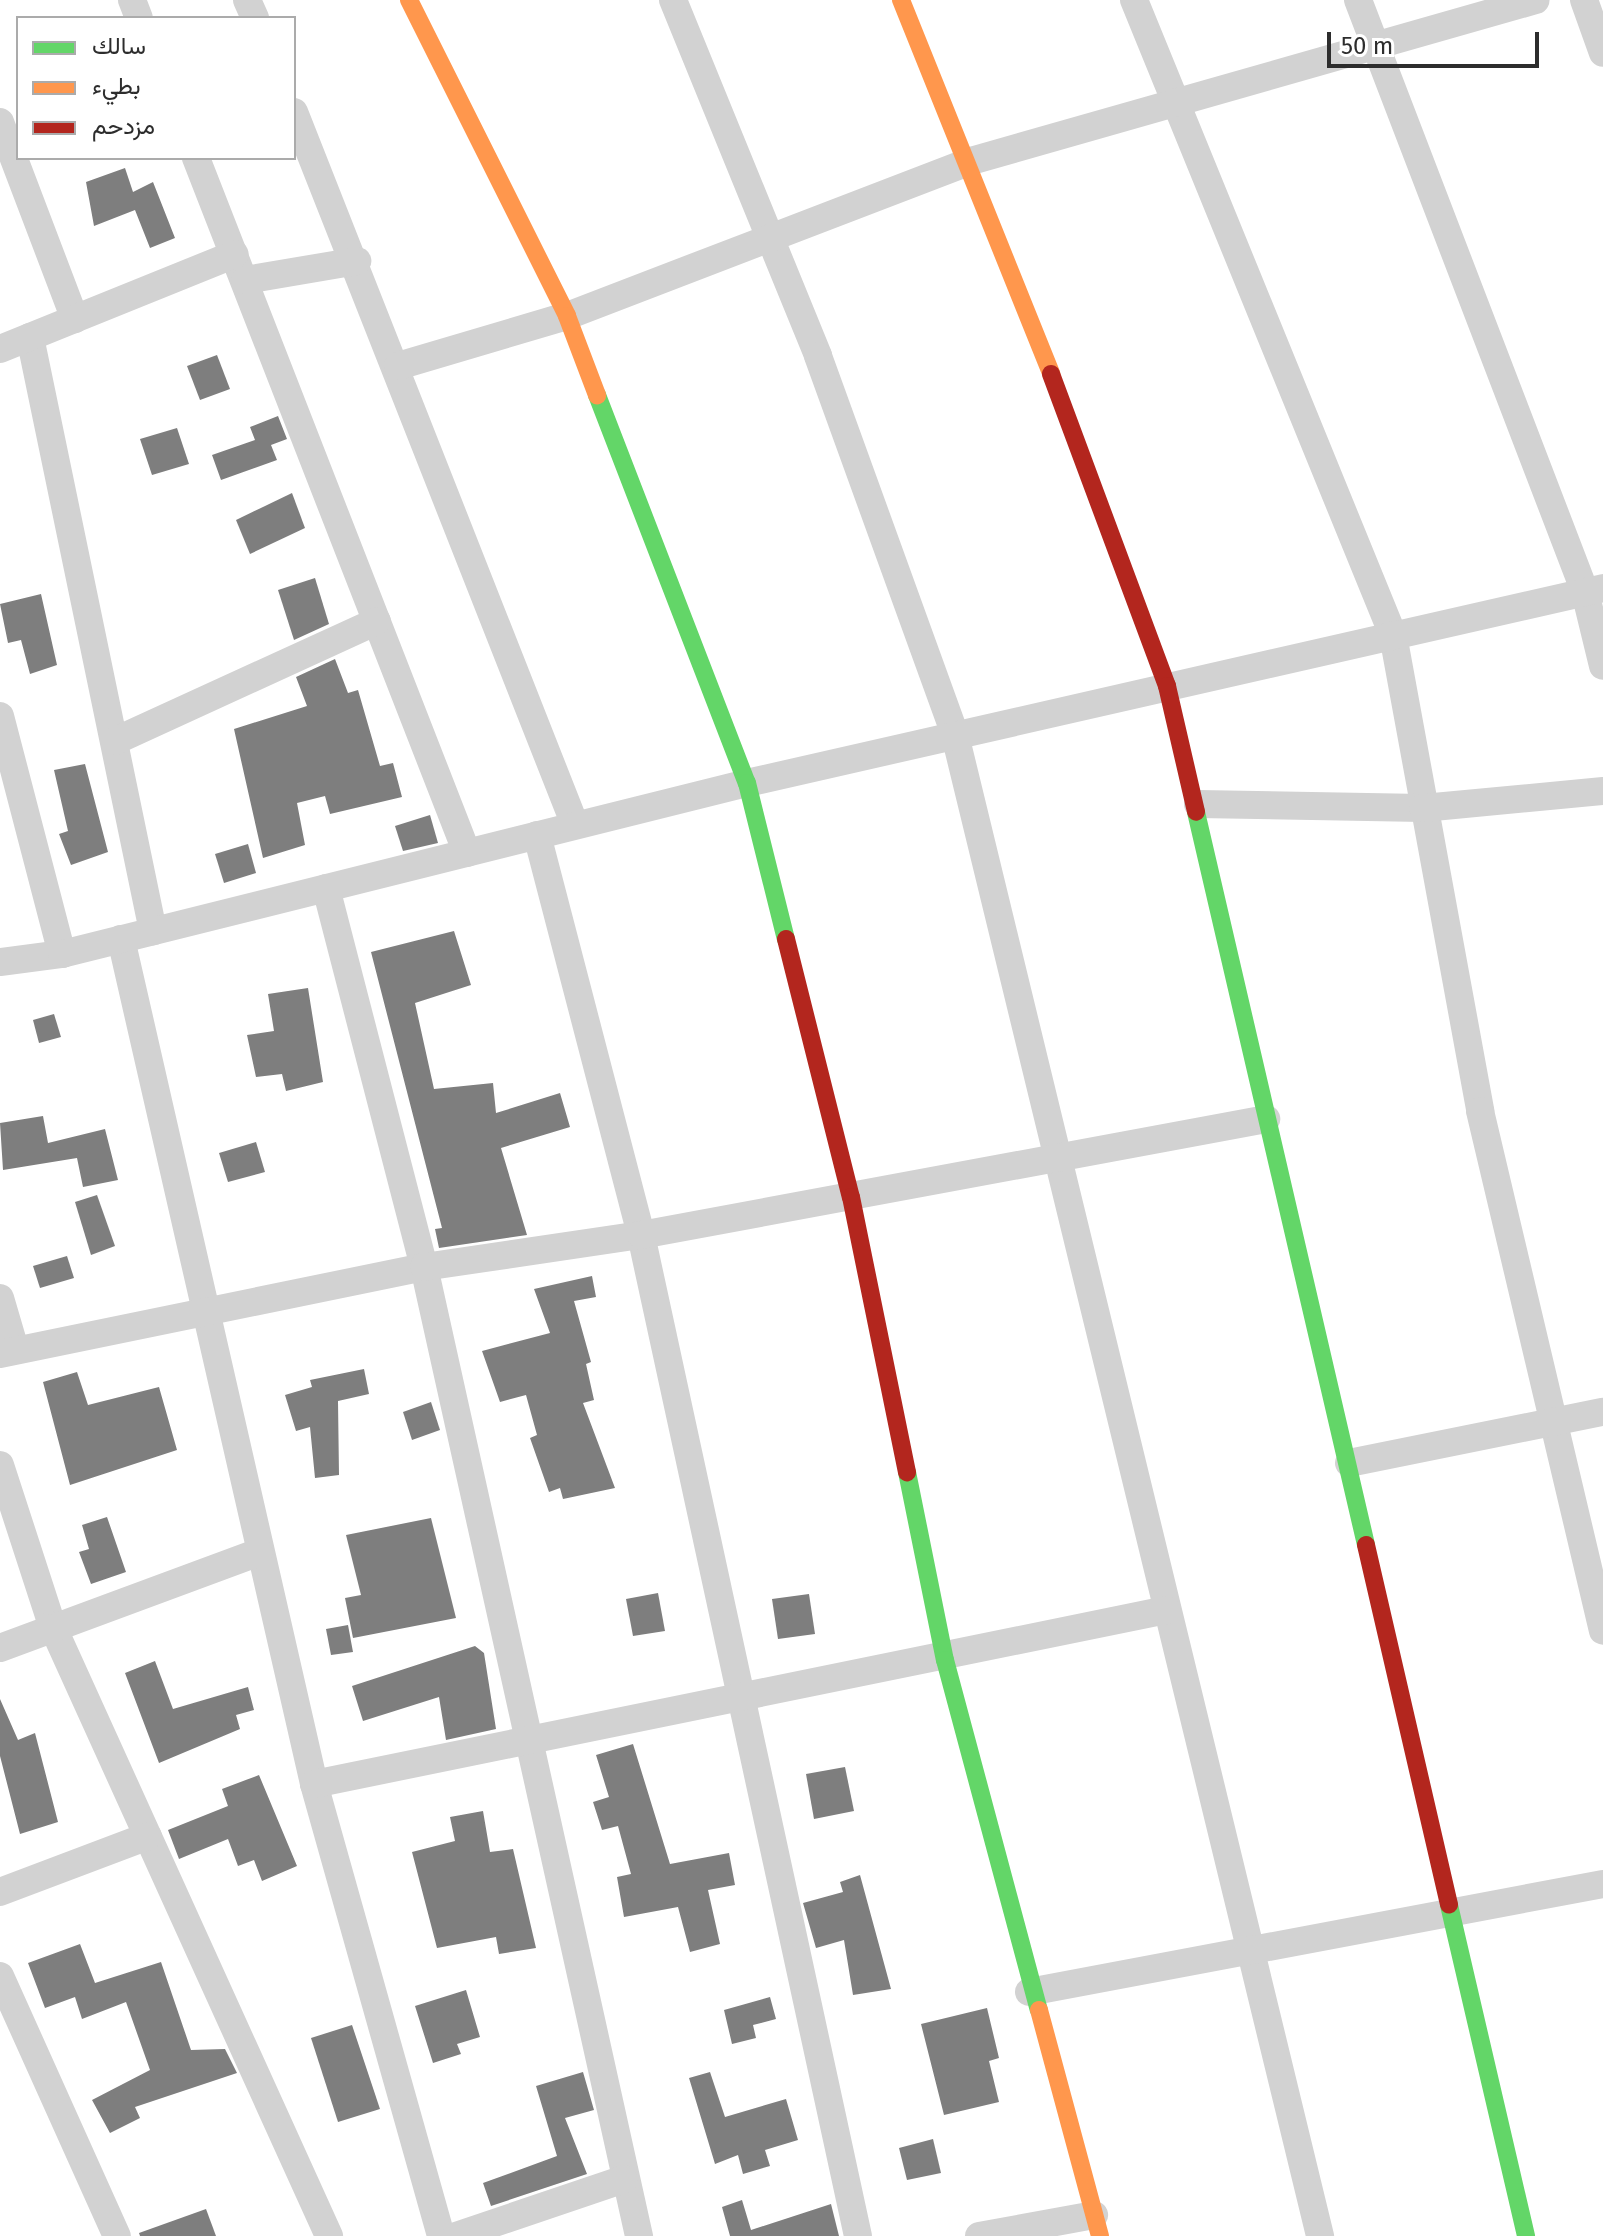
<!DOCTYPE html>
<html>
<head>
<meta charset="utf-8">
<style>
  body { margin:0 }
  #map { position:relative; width:1603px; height:2236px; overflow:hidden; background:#fff; font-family:"Fira Sans",Vazirmatn,sans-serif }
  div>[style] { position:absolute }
  .building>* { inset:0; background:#7e7e7e }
  .street>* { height:28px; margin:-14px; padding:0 14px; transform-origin:14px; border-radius:14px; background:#d2d2d2 }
  .fast>* { height:18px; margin:-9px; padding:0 9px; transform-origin:9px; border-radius:9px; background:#63d668 }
  .slow>* { height:18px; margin:-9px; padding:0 9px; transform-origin:9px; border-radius:9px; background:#ff974d }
  .jam>* { height:18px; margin:-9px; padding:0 9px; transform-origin:9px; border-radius:9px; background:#b3261e }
  span { translate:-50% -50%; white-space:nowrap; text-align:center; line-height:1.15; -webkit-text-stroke:8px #fff; paint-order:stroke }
  .legend { position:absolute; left:16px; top:16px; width:280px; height:144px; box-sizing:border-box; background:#fff; border:2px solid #ababab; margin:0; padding:10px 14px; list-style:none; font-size:24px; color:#2d2d2d }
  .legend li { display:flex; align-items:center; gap:16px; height:40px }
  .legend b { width:40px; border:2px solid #ababab }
  .scale { position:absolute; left:1327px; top:32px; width:212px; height:36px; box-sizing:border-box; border:4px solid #2d2d2d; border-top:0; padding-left:10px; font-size:24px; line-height:28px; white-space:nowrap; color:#2d2d2d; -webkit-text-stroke:6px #fff; paint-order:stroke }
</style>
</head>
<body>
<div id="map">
  <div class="building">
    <i style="clip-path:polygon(125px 168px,133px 192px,153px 182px,175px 238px,150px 248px,135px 210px,94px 226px,86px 182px)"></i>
    <i style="clip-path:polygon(217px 355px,230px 389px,200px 400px,187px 366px)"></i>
    <i style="clip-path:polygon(278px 416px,287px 439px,271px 445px,277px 460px,221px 480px,212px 455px,255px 440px,250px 427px)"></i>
    <i style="clip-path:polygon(177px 428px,189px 464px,152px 475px,140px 439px)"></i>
    <i style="clip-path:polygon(292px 493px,305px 528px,250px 554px,236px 520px)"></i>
    <i style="clip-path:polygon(315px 578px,329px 624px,294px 640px,278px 590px)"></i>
    <i style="clip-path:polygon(41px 594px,57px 665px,30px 674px,21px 640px,8px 643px,0 604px)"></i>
    <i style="clip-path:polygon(335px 659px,348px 693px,358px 690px,380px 766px,393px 763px,402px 797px,330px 814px,325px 796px,297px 803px,305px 845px,263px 858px,234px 729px,307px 706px,296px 677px)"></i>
    <i style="clip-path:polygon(85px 764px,108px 852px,71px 865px,59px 834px,68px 831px,54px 770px)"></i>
    <i style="clip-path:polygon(430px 815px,438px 843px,403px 851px,395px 826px)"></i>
    <i style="clip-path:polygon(248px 844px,256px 873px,224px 883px,215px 854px)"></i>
    <i style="clip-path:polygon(454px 931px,471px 985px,415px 1003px,434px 1089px,493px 1083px,496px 1113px,560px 1093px,570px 1127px,501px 1148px,527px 1235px,439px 1248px,435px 1229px,442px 1228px,371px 952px)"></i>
    <i style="clip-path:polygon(308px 988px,323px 1082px,286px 1091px,282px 1074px,256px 1077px,247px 1035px,274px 1031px,268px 994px)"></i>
    <i style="clip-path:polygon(54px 1014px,61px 1037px,39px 1043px,33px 1020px)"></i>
    <i style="clip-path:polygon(43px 1116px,48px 1143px,105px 1129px,118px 1180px,83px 1187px,77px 1158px,3px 1170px,0 1123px)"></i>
    <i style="clip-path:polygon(256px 1142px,265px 1172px,228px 1182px,219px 1153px)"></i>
    <i style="clip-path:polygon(97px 1195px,115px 1246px,91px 1255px,75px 1202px)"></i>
    <i style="clip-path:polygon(67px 1256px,74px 1278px,40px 1288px,33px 1266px)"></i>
    <i style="clip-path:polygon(592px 1276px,596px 1297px,574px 1301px,591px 1362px,586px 1364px,594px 1400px,583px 1403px,615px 1488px,563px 1499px,560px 1488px,549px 1492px,530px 1438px,537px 1435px,526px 1395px,500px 1402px,482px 1351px,550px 1333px,534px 1289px)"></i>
    <i style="clip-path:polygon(364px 1369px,369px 1394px,338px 1401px,339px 1475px,315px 1478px,310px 1427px,296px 1431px,285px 1395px,312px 1387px,310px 1380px)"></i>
    <i style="clip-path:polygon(77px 1372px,88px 1405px,159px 1387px,177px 1450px,70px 1485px,43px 1382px)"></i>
    <i style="clip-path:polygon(431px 1402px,440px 1430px,412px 1440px,403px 1412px)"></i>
    <i style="clip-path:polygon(107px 1517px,126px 1572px,91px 1584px,79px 1552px,89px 1549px,82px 1525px)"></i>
    <i style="clip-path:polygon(431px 1518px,456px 1618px,353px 1638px,345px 1598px,361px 1595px,346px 1535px)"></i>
    <i style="clip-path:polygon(658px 1593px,665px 1631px,633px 1636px,626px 1599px)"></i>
    <i style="clip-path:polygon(809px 1594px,815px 1634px,778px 1639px,772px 1599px)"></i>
    <i style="clip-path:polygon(348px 1625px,353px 1652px,331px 1655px,326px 1629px)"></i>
    <i style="clip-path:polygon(475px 1646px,484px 1653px,496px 1729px,446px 1740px,439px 1697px,363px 1721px,352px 1686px)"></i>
    <i style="clip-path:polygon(155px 1661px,173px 1709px,248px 1687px,254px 1710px,236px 1715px,240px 1729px,159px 1763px,125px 1673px)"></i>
    <i style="clip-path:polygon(0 1699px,18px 1740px,35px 1733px,58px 1822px,20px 1834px,0 1756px)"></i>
    <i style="clip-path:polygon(633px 1744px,670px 1864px,729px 1853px,735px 1885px,708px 1890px,720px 1944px,690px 1952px,678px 1907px,624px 1917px,617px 1877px,631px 1874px,618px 1826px,602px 1830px,593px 1802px,609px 1797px,596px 1755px)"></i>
    <i style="clip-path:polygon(845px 1767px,854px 1811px,814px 1819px,806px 1774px)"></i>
    <i style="clip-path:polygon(259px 1775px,297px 1866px,262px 1881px,254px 1860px,238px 1866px,228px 1839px,179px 1859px,168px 1830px,228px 1806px,222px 1789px)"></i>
    <i style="clip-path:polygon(483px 1811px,490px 1852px,513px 1849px,536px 1948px,499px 1954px,496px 1937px,437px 1948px,412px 1852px,455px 1841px,450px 1817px)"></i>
    <i style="clip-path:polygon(860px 1875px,891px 1989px,853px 1995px,844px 1940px,816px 1948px,803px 1903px,843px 1892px,840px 1882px)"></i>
    <i style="clip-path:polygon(80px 1944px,95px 1983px,161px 1962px,191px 2050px,225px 2049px,237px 2073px,135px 2107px,140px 2118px,110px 2133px,92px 2100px,150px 2070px,126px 2002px,82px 2019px,75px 1997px,45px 2008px,28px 1963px)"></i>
    <i style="clip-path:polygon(466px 1990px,480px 2037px,457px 2044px,461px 2054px,433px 2063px,415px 2006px)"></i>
    <i style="clip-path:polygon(770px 1997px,776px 2019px,753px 2025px,756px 2038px,732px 2044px,724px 2010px)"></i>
    <i style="clip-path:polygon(987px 2008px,999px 2058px,989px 2061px,999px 2102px,944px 2115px,921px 2024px)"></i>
    <i style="clip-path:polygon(352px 2025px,380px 2109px,338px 2122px,311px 2038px)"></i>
    <i style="clip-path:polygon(583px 2072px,594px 2110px,565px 2118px,587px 2174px,491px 2206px,483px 2183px,557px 2156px,536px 2086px)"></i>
    <i style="clip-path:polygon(710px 2072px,725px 2117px,786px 2099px,798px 2140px,765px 2150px,770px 2166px,743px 2174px,738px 2155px,715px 2164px,689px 2078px)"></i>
    <i style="clip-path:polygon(933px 2139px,941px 2173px,907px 2180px,899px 2148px)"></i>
    <i style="clip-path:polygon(742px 2200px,751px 2230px,831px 2204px,839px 2236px,730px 2236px,722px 2207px)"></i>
    <i style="clip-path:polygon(206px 2209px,216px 2236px,140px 2236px,139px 2233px)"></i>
  </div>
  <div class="street">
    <i style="left:132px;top:0;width:19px;rotate:69deg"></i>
    <i style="left:247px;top:0;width:20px;rotate:66deg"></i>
    <i style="left:673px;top:0;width:384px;rotate:67.8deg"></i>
    <i style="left:818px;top:356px;width:403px;rotate:70.1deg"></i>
    <i style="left:955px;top:735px;width:1545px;rotate:76.33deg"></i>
    <i style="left:1134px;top:0;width:686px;rotate:67.81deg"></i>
    <i style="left:1393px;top:635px;width:484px;rotate:79.6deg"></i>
    <i style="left:1480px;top:1111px;width:534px;rotate:76.69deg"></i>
    <i style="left:1358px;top:0;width:634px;rotate:69.02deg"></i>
    <i style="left:1585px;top:592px;width:76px;rotate:76.3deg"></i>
    <i style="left:1584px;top:0;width:56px;rotate:70.3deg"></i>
    <i style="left:294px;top:112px;width:766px;rotate:68.49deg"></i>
    <i style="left:0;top:122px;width:211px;rotate:69.2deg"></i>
    <i style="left:196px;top:158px;width:746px;rotate:68.7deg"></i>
    <i style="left:245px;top:280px;width:114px;rotate:-9.6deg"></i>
    <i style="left:30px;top:337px;width:607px;rotate:78.3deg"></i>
    <i style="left:0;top:349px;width:253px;rotate:-22deg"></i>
    <i style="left:398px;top:366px;width:176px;rotate:-16.5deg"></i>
    <i style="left:567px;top:316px;width:433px;rotate:-21deg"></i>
    <i style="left:971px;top:161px;width:587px;rotate:-15.91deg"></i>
    <i style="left:0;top:716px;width:246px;rotate:75.4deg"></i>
    <i style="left:115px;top:741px;width:288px;rotate:-24.6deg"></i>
    <i style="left:1198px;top:804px;width:225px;rotate:1deg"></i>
    <i style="left:1423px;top:808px;width:181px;rotate:-5.4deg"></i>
    <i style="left:537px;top:835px;width:413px;rotate:75.4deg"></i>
    <i style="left:641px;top:1235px;width:1024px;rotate:77.77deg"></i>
    <i style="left:326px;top:888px;width:391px;rotate:75.5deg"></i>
    <i style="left:424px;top:1267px;width:993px;rotate:77.49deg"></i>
    <i style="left:121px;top:939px;width:867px;rotate:77.13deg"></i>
    <i style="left:314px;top:1784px;width:470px;rotate:74.3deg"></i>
    <i style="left:0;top:962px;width:63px;rotate:-7.4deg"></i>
    <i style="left:62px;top:954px;width:706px;rotate:-14.02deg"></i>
    <i style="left:747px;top:783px;width:878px;rotate:-12.83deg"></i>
    <i style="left:0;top:1298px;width:53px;rotate:73.6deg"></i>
    <i style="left:0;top:1354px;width:433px;rotate:-11.6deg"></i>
    <i style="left:424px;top:1267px;width:219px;rotate:-8.4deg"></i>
    <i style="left:641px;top:1235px;width:636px;rotate:-10.51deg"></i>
    <i style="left:1349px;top:1463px;width:259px;rotate:-11.4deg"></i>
    <i style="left:0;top:1465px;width:168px;rotate:72deg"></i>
    <i style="left:52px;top:1625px;width:671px;rotate:65.61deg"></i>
    <i style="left:0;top:1648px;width:276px;rotate:-20.3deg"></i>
    <i style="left:314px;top:1784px;width:870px;rotate:-11.54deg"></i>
    <i style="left:0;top:1892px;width:158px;rotate:-20.7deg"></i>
    <i style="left:0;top:1976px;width:285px;rotate:65.8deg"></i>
    <i style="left:1029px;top:1992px;width:584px;rotate:-10.66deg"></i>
    <i style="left:456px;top:2236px;width:177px;rotate:-18.7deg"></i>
    <i style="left:979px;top:2236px;width:117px;rotate:-10.3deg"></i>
  </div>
  <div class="fast">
    <i style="left:597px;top:395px;width:416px;rotate:68.9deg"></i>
    <i style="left:747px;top:783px;width:161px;rotate:76deg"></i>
    <i style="left:1196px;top:812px;width:752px;rotate:76.94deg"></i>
    <i style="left:907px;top:1472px;width:192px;rotate:78.6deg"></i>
    <i style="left:945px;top:1660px;width:362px;rotate:75deg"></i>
    <i style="left:1449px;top:1905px;width:340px;rotate:76.9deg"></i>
  </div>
  <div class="slow">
    <i style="left:409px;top:0;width:353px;rotate:63.4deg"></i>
    <i style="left:567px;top:316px;width:85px;rotate:69.2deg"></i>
    <i style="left:901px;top:0;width:403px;rotate:68.1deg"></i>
    <i style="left:1039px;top:2010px;width:234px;rotate:74.9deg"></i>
  </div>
  <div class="jam">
    <i style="left:1051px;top:374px;width:333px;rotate:69.6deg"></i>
    <i style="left:1167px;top:686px;width:129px;rotate:77deg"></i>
    <i style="left:786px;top:939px;width:266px;rotate:75.9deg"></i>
    <i style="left:851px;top:1197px;width:281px;rotate:78.5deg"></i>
    <i style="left:1366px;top:1545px;width:369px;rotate:77deg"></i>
  </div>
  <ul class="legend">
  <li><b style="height:10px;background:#63d668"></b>سالك</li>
  <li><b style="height:10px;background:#ff974d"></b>بطيء</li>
  <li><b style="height:10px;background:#b3261e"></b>مزدحم</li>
  </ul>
  <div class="scale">50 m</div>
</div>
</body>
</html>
